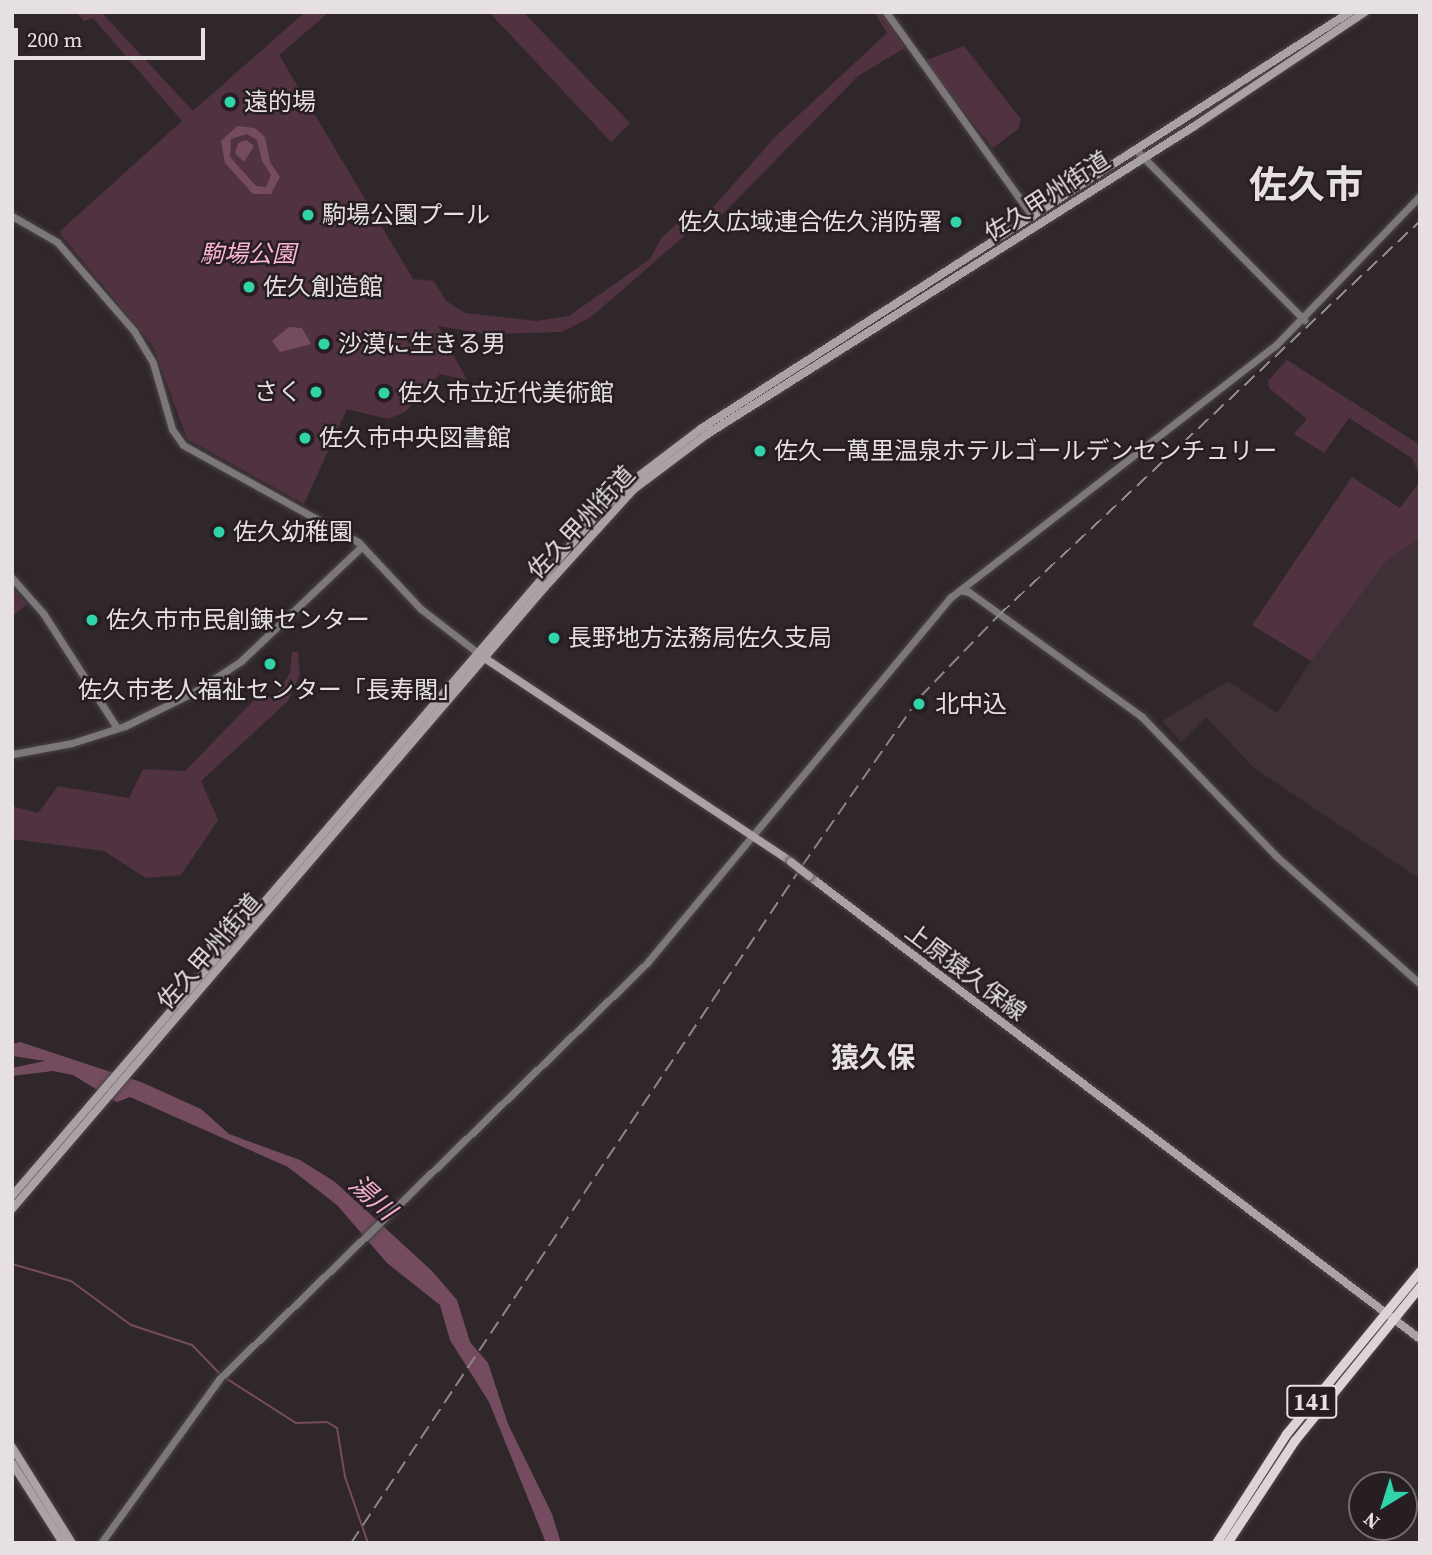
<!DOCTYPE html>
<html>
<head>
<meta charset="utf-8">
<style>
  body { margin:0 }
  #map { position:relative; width:1432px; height:1555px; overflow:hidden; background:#30272b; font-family:"Source Serif 4","Noto Sans JP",serif }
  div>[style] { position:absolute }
  .built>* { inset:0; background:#3e3036 }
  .green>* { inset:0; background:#513240 }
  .water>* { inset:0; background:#754c5f }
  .stream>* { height:2px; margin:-1px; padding:0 1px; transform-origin:1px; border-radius:1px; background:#754c5f }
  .roads { filter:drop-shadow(0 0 2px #4d4548) drop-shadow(0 0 2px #4d4548) }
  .tertiary>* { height:7px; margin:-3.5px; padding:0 3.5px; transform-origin:3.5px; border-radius:3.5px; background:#7c7779 }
  .secondary>* { height:8px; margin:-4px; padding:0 4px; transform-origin:4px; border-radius:4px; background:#aaa2a5 }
  .trunk>* { height:9px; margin:-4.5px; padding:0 4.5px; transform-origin:4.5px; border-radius:4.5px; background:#ded3d8 }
  .rail>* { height:2px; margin-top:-1px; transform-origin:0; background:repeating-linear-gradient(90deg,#8e8689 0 14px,transparent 0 21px) }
  .bridges { filter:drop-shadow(0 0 2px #4d4548) drop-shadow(0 0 2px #4d4548) }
  .secondary-bridge>* { height:8px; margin:-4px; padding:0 4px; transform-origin:4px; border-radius:4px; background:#aaa2a5 }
  .dots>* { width:19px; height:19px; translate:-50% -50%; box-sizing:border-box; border:4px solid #261e22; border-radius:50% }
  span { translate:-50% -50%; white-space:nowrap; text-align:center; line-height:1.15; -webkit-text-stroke:5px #261e22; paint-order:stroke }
  .shield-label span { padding:2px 5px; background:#261e22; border:2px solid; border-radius:5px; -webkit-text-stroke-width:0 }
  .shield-label { font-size:23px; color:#e6e0e2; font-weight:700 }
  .poi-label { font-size:24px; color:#e6e0e2 }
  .left { translate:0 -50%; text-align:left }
  .right { translate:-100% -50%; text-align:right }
  .street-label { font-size:24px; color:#e6e0e2 }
  .park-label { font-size:24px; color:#fcb5d6; font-style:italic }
  .water-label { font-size:26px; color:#f2accd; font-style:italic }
  .quarter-label { font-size:28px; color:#e6e0e2; font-weight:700 }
  .town-label { font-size:38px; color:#e6e0e2; font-weight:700 }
  .frame { position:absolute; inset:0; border:14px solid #e6e0e2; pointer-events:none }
  .north { position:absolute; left:1348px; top:1471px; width:70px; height:70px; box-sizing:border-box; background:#261e22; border:2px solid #736c6f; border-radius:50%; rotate:218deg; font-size:19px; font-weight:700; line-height:28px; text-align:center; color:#e6e0e2 }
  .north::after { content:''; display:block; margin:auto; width:24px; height:32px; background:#31d4a9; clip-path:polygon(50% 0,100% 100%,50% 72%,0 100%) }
  .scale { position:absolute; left:14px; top:28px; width:191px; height:32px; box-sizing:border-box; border:4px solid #e6e0e2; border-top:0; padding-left:9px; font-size:21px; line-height:24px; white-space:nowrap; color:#e6e0e2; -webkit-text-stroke:5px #261e22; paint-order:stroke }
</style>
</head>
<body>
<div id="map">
  <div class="built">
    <i style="clip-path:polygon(1420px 493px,1420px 879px,1254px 768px,1206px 717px,1181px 742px,1162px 721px,1228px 681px,1277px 713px)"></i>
  </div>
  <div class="green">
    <i style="clip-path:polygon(76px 12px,101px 12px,193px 111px,305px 12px,329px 12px,279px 55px,413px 279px,434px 281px,446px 301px,465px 313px,536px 321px,569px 316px,650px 259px,661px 238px,677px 224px,697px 221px,709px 212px,775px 137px,887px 33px,874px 12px,882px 12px,905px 48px,858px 76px,710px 227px,690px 231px,591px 317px,561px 332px,487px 334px,438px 326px,467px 380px,440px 374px,405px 412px,388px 419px,347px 409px,304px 504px,187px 439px,153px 346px,59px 232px,182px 121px,93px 18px,84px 21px)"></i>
    <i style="clip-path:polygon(489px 12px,523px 12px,630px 123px,611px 142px)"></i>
    <i style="clip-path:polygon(964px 46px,1021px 119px,1018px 129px,993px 148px,924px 61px)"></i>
    <i style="clip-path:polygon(1287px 360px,1420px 445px,1420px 476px,1412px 458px,1349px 418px,1324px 453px,1294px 434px,1307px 419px,1269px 388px,1268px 381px)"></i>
    <i style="clip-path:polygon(1352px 477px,1400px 508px,1420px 481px,1420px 538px,1386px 561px,1311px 661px,1252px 625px)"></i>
    <i style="clip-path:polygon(12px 587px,27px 604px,12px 617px)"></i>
    <i style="clip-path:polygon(292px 652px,298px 652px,300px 675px,288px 701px,201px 781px,218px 820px,181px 875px,146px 878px,104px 851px,12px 839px,12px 806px,38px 813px,58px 786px,129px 798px,143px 769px,185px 771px,256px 698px,275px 697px,290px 673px)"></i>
  </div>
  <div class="water">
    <i style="clip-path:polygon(evenodd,237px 126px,255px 128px,265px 137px,270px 162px,280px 177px,271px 194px,253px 194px,225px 163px,221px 141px,237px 126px,247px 134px,257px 140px,262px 161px,271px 175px,266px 187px,256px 186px,230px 157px,231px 139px,247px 134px)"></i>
    <i style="clip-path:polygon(246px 140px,254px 146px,244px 162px,235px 153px,238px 143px)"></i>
    <i style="clip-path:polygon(289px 327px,302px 328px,311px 344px,280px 352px,272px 341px)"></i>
    <i style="clip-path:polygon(20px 1042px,141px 1082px,201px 1109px,229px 1134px,300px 1160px,335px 1182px,432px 1271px,457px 1300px,470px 1342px,488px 1363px,508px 1424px,552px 1514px,561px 1543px,546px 1543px,489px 1402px,450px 1340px,440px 1305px,387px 1263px,337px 1205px,288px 1167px,130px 1097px,117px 1102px,73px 1075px,53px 1071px,12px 1076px,12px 1068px,45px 1061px,12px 1056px,12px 1044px)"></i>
  </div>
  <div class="stream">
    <i style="left:12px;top:1264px;width:61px;rotate:16.1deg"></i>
    <i style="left:71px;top:1281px;width:74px;rotate:36.3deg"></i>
    <i style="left:131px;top:1325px;width:64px;rotate:18.2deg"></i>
    <i style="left:192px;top:1345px;width:40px;rotate:46deg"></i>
    <i style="left:224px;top:1377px;width:85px;rotate:32.6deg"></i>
    <i style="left:296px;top:1423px;width:31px;rotate:-2deg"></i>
    <i style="left:327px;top:1422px;width:12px;rotate:31deg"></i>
    <i style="left:337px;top:1428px;width:50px;rotate:80.7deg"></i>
    <i style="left:345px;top:1477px;width:70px;rotate:70.8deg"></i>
  </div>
  <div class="roads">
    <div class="tertiary">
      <i style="left:886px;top:12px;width:252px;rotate:54.4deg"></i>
      <i style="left:1137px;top:151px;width:238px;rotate:45.3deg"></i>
      <i style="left:12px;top:216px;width:52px;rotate:30deg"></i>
      <i style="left:57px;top:242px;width:118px;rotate:49.1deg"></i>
      <i style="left:134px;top:331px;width:37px;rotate:59deg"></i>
      <i style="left:153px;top:363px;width:69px;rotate:73.9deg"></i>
      <i style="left:172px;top:429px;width:19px;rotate:55deg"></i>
      <i style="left:183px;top:445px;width:200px;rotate:29deg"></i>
      <i style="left:358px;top:542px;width:92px;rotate:46.8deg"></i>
      <i style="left:421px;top:609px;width:72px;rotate:37.7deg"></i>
      <i style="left:12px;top:578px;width:47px;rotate:48.5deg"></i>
      <i style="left:43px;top:613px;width:137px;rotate:57.2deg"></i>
      <i style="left:960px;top:590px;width:9px;rotate:13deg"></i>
      <i style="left:969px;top:592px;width:213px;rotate:35.8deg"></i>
      <i style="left:1142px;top:717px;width:193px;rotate:46deg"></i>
      <i style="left:1276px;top:856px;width:193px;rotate:41.6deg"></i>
      <i style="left:13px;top:754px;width:60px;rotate:-10.6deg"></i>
      <i style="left:72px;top:743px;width:56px;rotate:-17.8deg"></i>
      <i style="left:125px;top:726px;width:79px;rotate:-26.2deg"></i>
      <i style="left:196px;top:691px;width:54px;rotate:-33.7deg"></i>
      <i style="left:241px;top:661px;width:167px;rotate:-43.5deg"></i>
      <i style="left:101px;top:1543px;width:203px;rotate:-54.2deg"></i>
      <i style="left:220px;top:1378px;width:594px;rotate:-44.18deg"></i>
      <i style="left:646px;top:964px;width:477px;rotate:-50.3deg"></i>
      <i style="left:951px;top:597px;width:410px;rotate:-37.8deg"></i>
      <i style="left:1275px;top:346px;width:209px;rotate:-46deg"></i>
    </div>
    <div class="secondary">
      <i style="left:483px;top:657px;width:370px;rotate:33.6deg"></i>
      <i style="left:809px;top:876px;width:767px;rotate:37.15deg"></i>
      <i style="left:12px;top:1196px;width:892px;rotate:-49.36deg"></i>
      <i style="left:593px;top:519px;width:53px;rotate:-44.2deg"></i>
      <i style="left:631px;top:482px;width:89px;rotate:-37.3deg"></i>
      <i style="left:702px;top:428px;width:770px;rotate:-32.7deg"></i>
      <i style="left:12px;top:1209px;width:819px;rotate:-49.41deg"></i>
      <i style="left:545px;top:587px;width:131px;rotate:-47.8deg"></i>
      <i style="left:633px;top:490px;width:91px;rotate:-37deg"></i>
      <i style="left:706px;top:435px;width:576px;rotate:-32.31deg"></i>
      <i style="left:1193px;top:127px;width:207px;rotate:-33.8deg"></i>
      <i style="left:12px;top:1447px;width:113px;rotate:58deg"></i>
      <i style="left:12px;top:1463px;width:95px;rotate:57.5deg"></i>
    </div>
    <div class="trunk">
      <i style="left:1216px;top:1543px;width:130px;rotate:-57.3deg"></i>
      <i style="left:1286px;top:1434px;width:211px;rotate:-50.6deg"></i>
      <i style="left:1227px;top:1543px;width:123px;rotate:-56.6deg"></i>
      <i style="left:1295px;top:1440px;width:198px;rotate:-50.9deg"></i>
    </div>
  </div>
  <div class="rail">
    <i style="left:351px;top:1543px;width:813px;rotate:-56.33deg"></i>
    <i style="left:802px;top:866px;width:206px;rotate:-55.1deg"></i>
    <i style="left:920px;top:697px;width:114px;rotate:-46.1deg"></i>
    <i style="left:999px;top:615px;width:577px;rotate:-43.1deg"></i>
  </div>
  <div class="bridges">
    <div class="secondary-bridge">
      <i style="left:791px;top:862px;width:23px;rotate:38deg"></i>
    </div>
  </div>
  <div class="dots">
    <i style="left:230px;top:102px;background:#31d4a9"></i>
    <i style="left:308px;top:215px;background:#31d4a9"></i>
    <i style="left:956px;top:222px;background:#31d4a9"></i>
    <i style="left:249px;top:287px;background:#31d4a9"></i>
    <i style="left:324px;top:344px;background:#31d4a9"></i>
    <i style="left:316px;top:392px;background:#31d4a9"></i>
    <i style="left:384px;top:393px;background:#31d4a9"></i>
    <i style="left:305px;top:438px;background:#31d4a9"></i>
    <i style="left:760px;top:451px;background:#31d4a9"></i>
    <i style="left:219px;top:532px;background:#31d4a9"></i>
    <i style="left:92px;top:620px;background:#31d4a9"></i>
    <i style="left:554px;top:638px;background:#31d4a9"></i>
    <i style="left:270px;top:664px;background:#31d4a9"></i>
    <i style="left:919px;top:704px;background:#31d4a9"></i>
  </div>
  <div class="shield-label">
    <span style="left:1312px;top:1402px">141</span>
  </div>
  <div class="poi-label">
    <span class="left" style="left:244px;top:102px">遠的場</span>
    <span class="left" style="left:322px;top:215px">駒場公園プール</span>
    <span class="right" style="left:942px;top:222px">佐久広域連合佐久消防署</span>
    <span class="left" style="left:263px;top:287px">佐久創造館</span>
    <span class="left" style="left:338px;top:344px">沙漠に生きる男</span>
    <span class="right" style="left:302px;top:392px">さく</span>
    <span class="left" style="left:398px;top:393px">佐久市立近代美術館</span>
    <span class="left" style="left:319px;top:438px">佐久市中央図書館</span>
    <span class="left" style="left:774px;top:451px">佐久一萬里温泉ホテルゴールデンセンチュリー</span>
    <span class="left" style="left:233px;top:532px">佐久幼稚園</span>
    <span class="left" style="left:106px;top:620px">佐久市市民創錬センター</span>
    <span class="left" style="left:568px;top:638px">長野地方法務局佐久支局</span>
    <span style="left:270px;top:690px">佐久市老人福祉センター「長寿閣」</span>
    <span class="left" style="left:935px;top:704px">北中込</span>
  </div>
  <div class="street-label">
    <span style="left:1047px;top:196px;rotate:-33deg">佐久甲州街道</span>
    <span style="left:581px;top:522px;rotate:-47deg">佐久甲州街道</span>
    <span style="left:209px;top:951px;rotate:-49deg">佐久甲州街道</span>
    <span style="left:966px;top:972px;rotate:37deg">上原猿久保線</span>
  </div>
  <div class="park-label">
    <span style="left:248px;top:254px">駒場公園</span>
  </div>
  <div class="water-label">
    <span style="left:372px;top:1198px;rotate:42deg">湯川</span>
  </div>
  <div class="quarter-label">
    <span style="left:873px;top:1057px">猿久保</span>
  </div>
  <div class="town-label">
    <span style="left:1306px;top:186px">佐久市</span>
  </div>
  <div class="frame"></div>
  <div class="north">N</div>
  <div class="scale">200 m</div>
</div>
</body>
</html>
